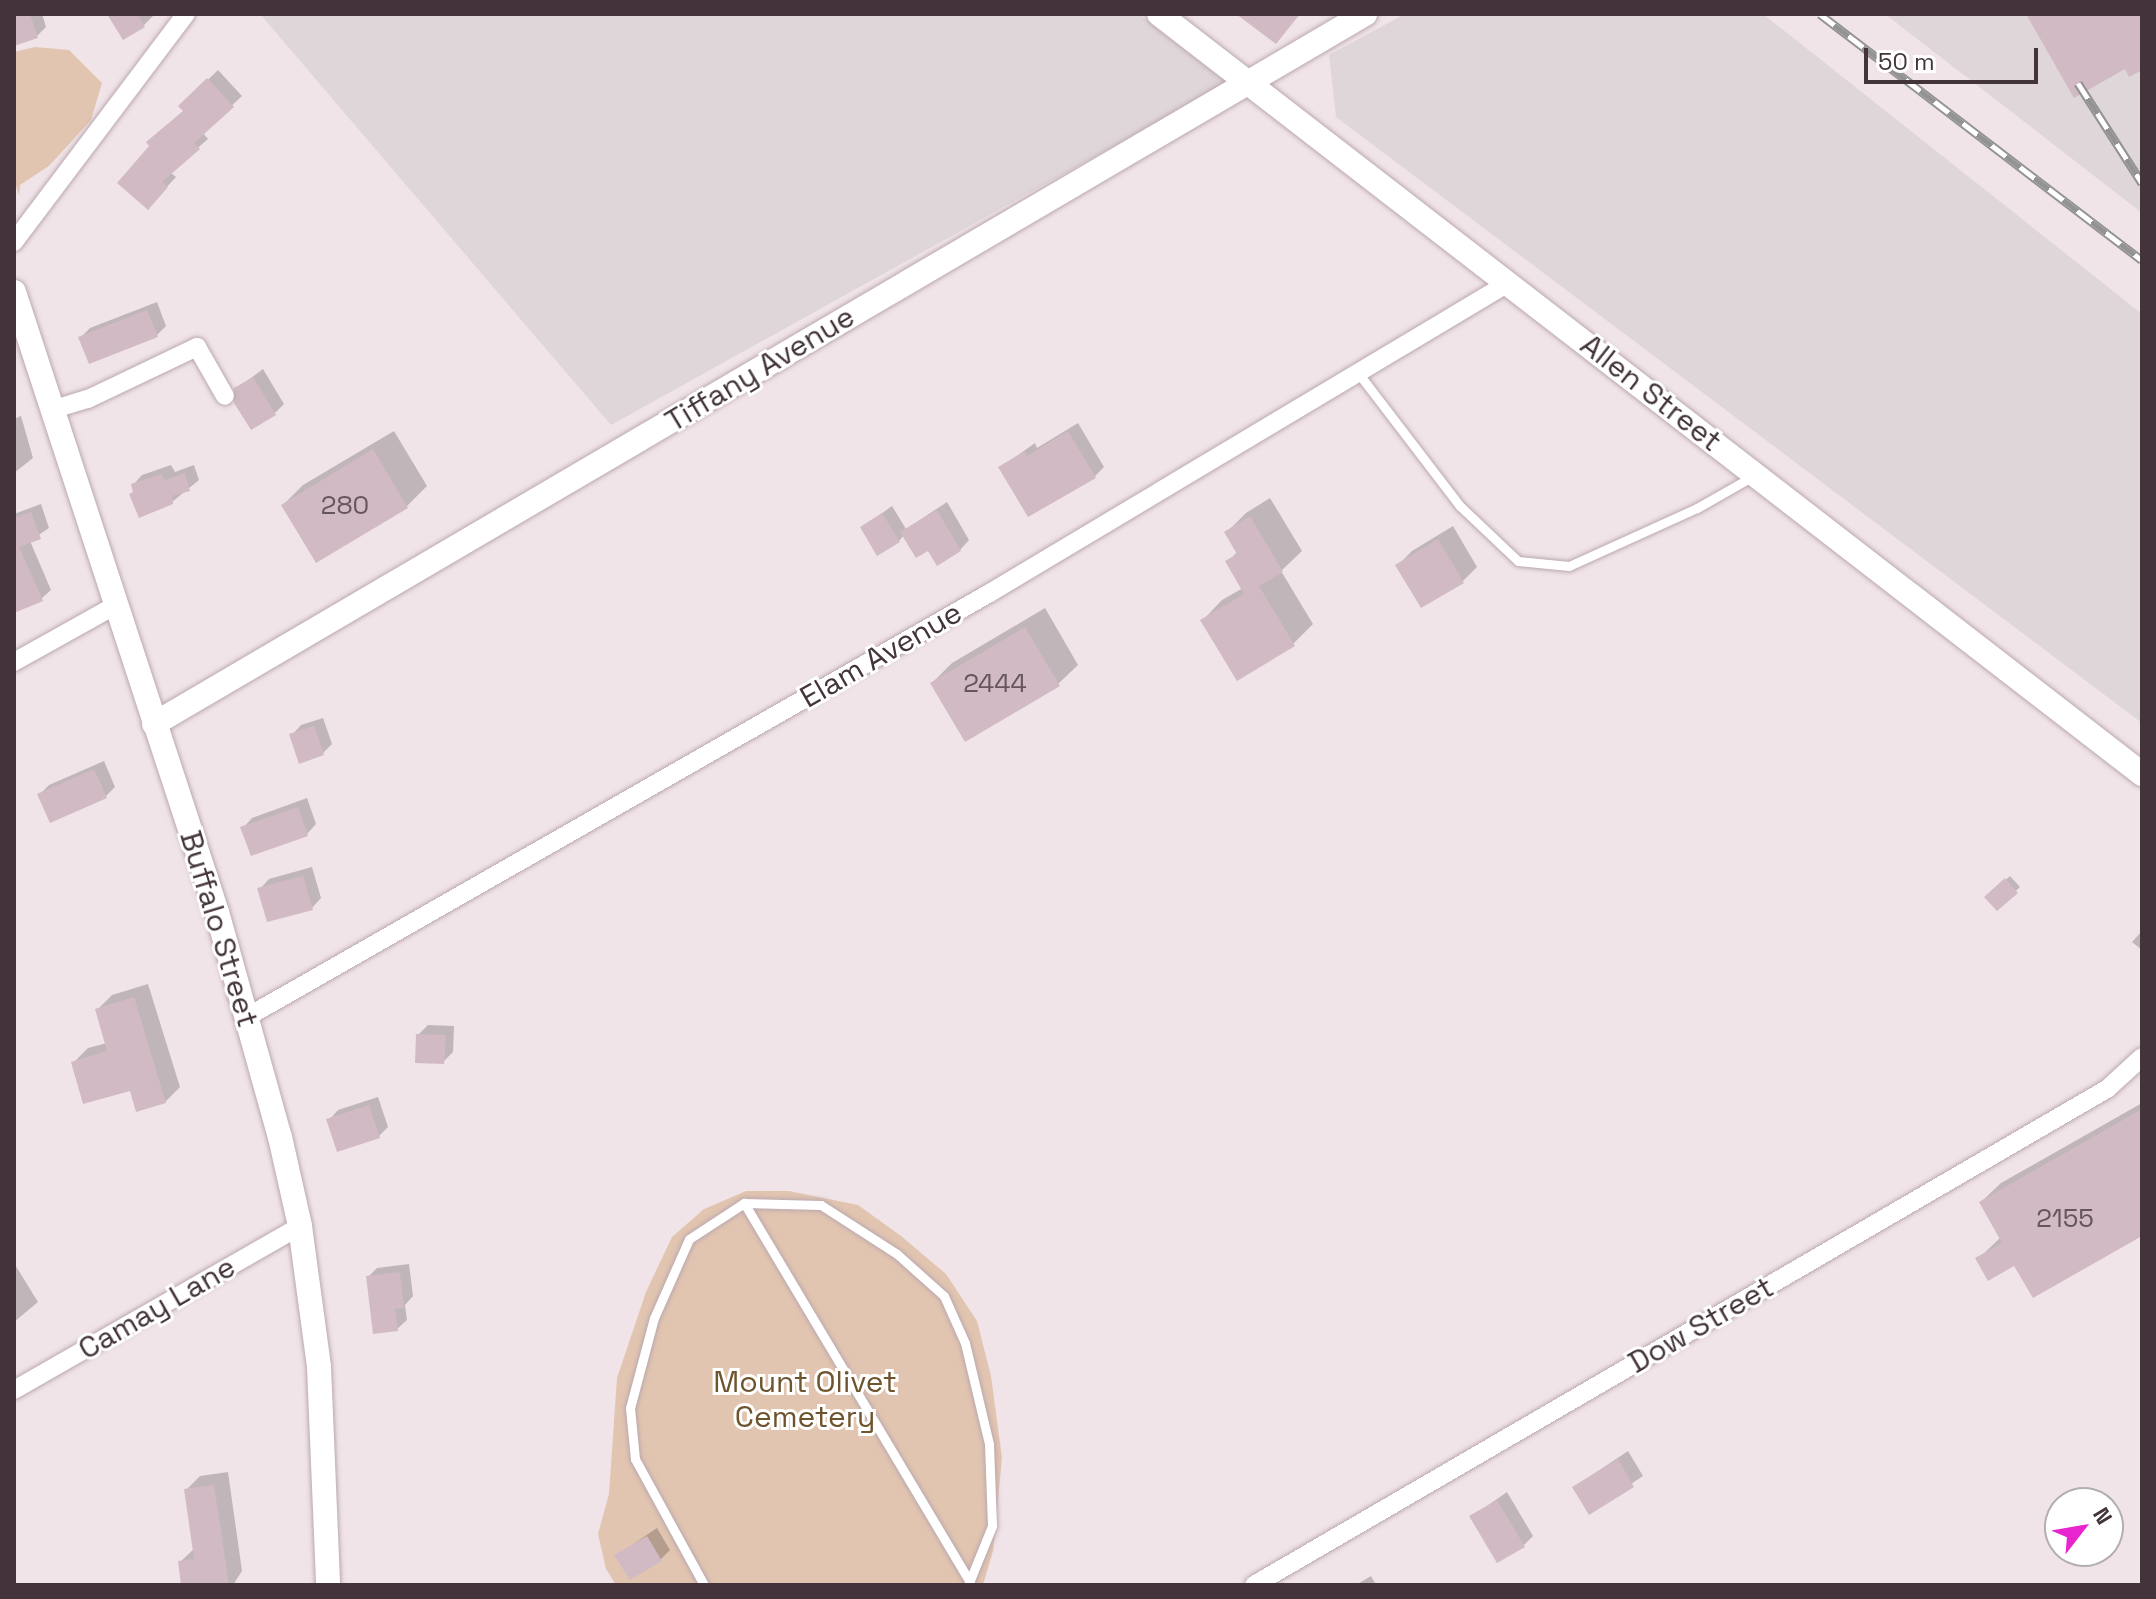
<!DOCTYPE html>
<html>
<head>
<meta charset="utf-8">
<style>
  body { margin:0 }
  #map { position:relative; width:2156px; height:1599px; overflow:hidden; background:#f0e4e8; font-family:"Space Grotesk",sans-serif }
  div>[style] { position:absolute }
  .industrial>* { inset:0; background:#dfd6da }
  .green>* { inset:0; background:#e2c5b0 }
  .shadow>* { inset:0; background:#0003 }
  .building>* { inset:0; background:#d1bac4 }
  .roads { filter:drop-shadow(0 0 2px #bba8af) drop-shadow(0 0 2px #bba8af) }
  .service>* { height:9px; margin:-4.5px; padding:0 4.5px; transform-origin:4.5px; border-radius:4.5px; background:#fff }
  .minor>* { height:18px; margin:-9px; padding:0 9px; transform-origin:9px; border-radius:9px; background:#fff }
  .tertiary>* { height:24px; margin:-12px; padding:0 12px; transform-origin:12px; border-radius:12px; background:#fff }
  .rail>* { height:9px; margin-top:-4.5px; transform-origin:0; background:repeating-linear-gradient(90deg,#fff 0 18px,#939393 0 36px); box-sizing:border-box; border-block:2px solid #939393 }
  span { translate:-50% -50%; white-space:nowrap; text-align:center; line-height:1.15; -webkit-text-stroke:6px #fff; paint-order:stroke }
  .number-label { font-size:26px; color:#66565c }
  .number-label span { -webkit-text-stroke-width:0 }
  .street-label { font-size:30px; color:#42343a }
  .park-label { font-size:30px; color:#6e542d }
  .frame { position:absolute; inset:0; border:16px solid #42343a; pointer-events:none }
  .north { position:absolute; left:2044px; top:1487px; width:80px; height:80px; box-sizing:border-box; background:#fff; border:2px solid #b3aeb0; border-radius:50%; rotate:59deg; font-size:22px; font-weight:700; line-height:32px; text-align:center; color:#42343a }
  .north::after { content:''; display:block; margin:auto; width:28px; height:36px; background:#e724ce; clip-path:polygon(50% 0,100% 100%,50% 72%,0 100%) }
  .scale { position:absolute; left:1864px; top:48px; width:174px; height:36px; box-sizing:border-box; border:4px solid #42343a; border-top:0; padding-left:10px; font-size:24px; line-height:28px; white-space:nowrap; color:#42343a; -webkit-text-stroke:6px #fff; paint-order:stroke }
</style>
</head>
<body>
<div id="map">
  <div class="industrial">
    <i style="clip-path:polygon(260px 14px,1139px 14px,1227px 83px,611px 425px)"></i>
    <i style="clip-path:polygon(1405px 14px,1763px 14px,2142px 314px,2142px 723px,1336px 117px,1329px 55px)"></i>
    <i style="clip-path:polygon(1885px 14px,2142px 14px,2142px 213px)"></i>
  </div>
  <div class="green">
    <i style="clip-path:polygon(35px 47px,69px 50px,102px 83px,91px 120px,49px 166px,20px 185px,19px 196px,14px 179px,14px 52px)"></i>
    <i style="clip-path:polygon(746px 1191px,789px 1191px,858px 1205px,901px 1236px,946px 1274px,977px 1321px,991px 1376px,1002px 1458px,993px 1551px,983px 1585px,616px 1585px,606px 1569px,598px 1534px,609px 1494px,617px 1378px,646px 1292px,672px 1237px,704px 1209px)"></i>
  </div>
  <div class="shadow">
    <i style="clip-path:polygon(14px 14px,42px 14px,46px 27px,37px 36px,14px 44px)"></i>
    <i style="clip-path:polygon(110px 14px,152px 14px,153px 16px,144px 25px)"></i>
    <i style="clip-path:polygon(218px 70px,242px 96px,203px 133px,208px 139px,170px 172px,176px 177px,148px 207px,185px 110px,181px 106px)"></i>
    <i style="clip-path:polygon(157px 302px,166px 326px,156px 336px,80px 338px,90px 328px)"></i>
    <i style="clip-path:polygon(263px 369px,284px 404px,275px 413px,236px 389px)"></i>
    <i style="clip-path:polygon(21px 416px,33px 458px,14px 473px,14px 419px)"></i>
    <i style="clip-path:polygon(1078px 423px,1104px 467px,1095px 476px,1001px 467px,1035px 443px,1037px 448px)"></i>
    <i style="clip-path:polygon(394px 431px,427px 486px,407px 506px,316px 560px,283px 505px,303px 485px)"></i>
    <i style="clip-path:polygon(171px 465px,175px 472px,194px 465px,199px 480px,172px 502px,134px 491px,133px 485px,142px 475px)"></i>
    <i style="clip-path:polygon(1270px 498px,1302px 551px,1281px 571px,1313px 624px,1293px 644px,1203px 620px,1222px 600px,1243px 588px,1228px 562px,1238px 551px,1227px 532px,1246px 513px)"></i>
    <i style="clip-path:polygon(947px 502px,969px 540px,960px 550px,929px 548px,904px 535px,899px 541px,863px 527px,892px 506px,906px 529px)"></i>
    <i style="clip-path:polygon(41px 504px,49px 528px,30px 541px,51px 590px,41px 599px,14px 611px,14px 514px)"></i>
    <i style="clip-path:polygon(1453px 526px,1477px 567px,1463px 581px,1398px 565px,1412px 551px)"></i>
    <i style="clip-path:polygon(1045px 608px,1078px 665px,1058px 684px,932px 683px,952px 663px)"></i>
    <i style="clip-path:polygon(323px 718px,332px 744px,323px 753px,292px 735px,301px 725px)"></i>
    <i style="clip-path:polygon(104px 761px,115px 787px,106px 796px,40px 794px,49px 785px)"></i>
    <i style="clip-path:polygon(307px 798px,316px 824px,307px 834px,243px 828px,252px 818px)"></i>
    <i style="clip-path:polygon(312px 867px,321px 898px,312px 908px,260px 889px,269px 879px)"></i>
    <i style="clip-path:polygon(2010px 876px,2020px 887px,1997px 908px,1987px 897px)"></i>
    <i style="clip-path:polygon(2142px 931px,2142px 950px,2132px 942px)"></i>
    <i style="clip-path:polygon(148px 984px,180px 1087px,165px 1102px,73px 1063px,88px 1048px,107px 1043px,97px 1010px,112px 995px)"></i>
    <i style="clip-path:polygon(428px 1025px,454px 1026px,453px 1052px,443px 1062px,418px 1035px)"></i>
    <i style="clip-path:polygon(378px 1097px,388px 1127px,379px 1136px,329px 1120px,338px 1110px)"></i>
    <i style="clip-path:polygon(2142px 1103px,2142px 1234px,2015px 1263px,1978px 1259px,2001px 1237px,1981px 1202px,2001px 1183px)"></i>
    <i style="clip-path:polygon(14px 1263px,38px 1302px,14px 1322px)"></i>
    <i style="clip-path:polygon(409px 1264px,413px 1296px,405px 1305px,407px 1320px,397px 1329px,368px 1277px,377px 1268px)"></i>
    <i style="clip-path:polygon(1628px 1451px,1643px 1476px,1589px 1512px,1574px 1487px)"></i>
    <i style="clip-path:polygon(228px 1472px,242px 1571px,233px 1585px,183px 1585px,180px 1562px,195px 1548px,186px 1490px,200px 1476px)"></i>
    <i style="clip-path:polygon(1507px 1492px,1533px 1536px,1524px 1545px,1471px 1517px)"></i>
    <i style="clip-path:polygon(657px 1528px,670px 1550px,661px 1559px,617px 1555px)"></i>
    <i style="clip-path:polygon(1371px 1576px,1376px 1585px,1356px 1585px)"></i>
  </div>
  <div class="building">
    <i style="clip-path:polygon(14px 14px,30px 14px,38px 38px,14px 46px)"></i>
    <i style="clip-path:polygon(107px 14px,137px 14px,145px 27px,123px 40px)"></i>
    <i style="clip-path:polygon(1236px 14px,1300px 14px,1276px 44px)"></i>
    <i style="clip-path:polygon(2026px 14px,2142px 14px,2142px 70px,2129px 77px,2125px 69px,2074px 98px)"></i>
    <i style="clip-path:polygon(207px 78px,234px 107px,194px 143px,200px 149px,162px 182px,168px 187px,148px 210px,117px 183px,149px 146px,146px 142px,183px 111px,178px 106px)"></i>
    <i style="clip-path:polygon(147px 310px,158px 337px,89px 364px,78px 337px)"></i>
    <i style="clip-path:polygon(253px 377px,276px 415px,251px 430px,234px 403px,234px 388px)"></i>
    <i style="clip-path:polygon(1068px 431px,1096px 478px,1028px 517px,998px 467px,1025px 451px,1027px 456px)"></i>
    <i style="clip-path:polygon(373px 449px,408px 508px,316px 563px,281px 505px)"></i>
    <i style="clip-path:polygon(185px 473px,190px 491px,172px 496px,173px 504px,139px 518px,129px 494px,133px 492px,131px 484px,161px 474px,165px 480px)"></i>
    <i style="clip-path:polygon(937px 510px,961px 551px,937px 566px,928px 551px,916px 558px,900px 532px)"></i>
    <i style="clip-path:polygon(31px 512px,41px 539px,19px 547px,43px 601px,14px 613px,14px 518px)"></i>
    <i style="clip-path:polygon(882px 513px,900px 542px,877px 556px,860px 527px)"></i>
    <i style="clip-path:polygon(1250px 516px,1283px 572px,1259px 586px,1295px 646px,1237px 681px,1200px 620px,1244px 594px,1225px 561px,1237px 554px,1224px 532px)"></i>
    <i style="clip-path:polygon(1438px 539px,1464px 583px,1421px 608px,1395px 565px)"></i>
    <i style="clip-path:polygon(1025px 627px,1060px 686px,965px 742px,930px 683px)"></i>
    <i style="clip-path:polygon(314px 726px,324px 755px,299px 764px,289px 734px)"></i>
    <i style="clip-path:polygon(94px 769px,107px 798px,50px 823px,37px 794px)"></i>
    <i style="clip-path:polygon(298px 807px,308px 836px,251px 856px,240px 827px)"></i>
    <i style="clip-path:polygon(303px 876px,313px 910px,267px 922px,257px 888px)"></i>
    <i style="clip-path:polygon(2005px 878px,2018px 893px,1997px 911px,1984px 897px)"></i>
    <i style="clip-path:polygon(134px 997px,166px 1103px,136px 1112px,130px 1091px,83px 1104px,71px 1062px,107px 1051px,95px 1009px)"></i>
    <i style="clip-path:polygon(416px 1034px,446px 1035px,444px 1064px,415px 1063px)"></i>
    <i style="clip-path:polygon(369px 1105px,380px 1138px,337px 1152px,326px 1119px)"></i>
    <i style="clip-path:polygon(2142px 1109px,2142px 1236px,2033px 1298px,2014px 1266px,1988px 1281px,1975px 1258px,2002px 1243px,1979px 1202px)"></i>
    <i style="clip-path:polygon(400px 1272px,404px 1308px,395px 1309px,398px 1331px,373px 1334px,366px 1276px)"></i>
    <i style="clip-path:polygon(1618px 1459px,1634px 1487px,1589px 1515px,1572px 1487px)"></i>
    <i style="clip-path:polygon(214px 1485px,229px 1585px,181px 1585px,178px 1561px,194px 1559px,184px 1489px)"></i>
    <i style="clip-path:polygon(1497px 1500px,1525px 1547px,1497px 1563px,1469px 1516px)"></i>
    <i style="clip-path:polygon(647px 1536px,662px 1561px,630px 1580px,614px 1555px)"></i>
  </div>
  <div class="roads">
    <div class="service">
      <i style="left:1359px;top:374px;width:166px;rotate:52.6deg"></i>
      <i style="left:1460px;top:506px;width:80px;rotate:43.5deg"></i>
      <i style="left:1518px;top:561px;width:51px;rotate:5.6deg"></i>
      <i style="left:1569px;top:566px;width:141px;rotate:-24.4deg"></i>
      <i style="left:1697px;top:508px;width:64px;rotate:-29.7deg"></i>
      <i style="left:744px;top:1203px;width:441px;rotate:59.2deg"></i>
      <i style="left:704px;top:1585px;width:144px;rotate:-118.7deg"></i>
      <i style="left:635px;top:1459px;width:51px;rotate:-95.6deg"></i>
      <i style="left:630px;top:1408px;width:93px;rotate:-75.1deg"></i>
      <i style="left:654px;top:1318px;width:86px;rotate:-66.1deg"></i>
      <i style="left:689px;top:1239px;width:66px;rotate:-33.2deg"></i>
      <i style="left:744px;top:1203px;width:77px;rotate:1.5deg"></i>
      <i style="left:821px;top:1205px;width:90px;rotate:32.8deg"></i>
      <i style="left:897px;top:1254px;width:63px;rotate:41.8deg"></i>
      <i style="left:944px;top:1296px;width:51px;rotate:65.9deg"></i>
      <i style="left:965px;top:1343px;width:104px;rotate:76.6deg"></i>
      <i style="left:989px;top:1444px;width:82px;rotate:87.9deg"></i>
      <i style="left:992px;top:1526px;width:64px;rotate:112.1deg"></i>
    </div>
    <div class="minor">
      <i style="left:14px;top:242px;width:286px;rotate:-53deg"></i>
      <i style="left:51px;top:410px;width:39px;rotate:-17deg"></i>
      <i style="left:88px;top:399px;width:121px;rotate:-25.5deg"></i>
      <i style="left:197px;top:347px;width:56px;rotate:60.3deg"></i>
      <i style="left:14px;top:662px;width:115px;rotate:-29.2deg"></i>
      <i style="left:247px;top:1017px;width:853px;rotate:-29.72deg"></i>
      <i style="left:988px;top:594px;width:606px;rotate:-30.88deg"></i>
      <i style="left:14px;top:1390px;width:330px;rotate:-29.8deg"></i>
      <i style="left:1254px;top:1585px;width:987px;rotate:-30.18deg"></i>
      <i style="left:2107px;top:1089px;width:47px;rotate:-42.4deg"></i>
    </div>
    <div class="tertiary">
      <i style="left:1159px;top:14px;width:1243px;rotate:37.71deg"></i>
      <i style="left:14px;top:292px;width:652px;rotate:71.87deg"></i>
      <i style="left:217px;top:912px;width:234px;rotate:74.4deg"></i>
      <i style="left:280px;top:1137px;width:91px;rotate:77.3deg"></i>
      <i style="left:300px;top:1226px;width:142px;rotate:82.3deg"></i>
      <i style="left:319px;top:1367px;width:218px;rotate:87.6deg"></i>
      <i style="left:154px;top:724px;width:1404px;rotate:-30.38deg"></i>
    </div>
  </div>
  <div class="rail">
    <i style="left:1820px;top:14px;width:405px;rotate:37.4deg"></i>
    <i style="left:2078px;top:83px;width:119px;rotate:57.4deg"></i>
  </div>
  <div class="number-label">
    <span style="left:345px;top:506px">280</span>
    <span style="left:995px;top:684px">2444</span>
    <span style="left:2065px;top:1219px">2155</span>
  </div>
  <div class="street-label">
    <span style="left:760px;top:369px;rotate:-31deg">Tiffany Avenue</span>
    <span style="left:1651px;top:393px;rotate:38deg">Allen Street</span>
    <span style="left:881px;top:655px;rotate:-30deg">Elam Avenue</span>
    <span style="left:219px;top:929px;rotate:73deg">Buffalo Street</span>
    <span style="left:157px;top:1308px;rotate:-30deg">Camay Lane</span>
    <span style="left:1701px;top:1325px;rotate:-30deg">Dow Street</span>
  </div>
  <div class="park-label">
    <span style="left:805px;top:1399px">Mount Olivet<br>Cemetery</span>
  </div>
  <div class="frame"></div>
  <div class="north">N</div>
  <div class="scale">50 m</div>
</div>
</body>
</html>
